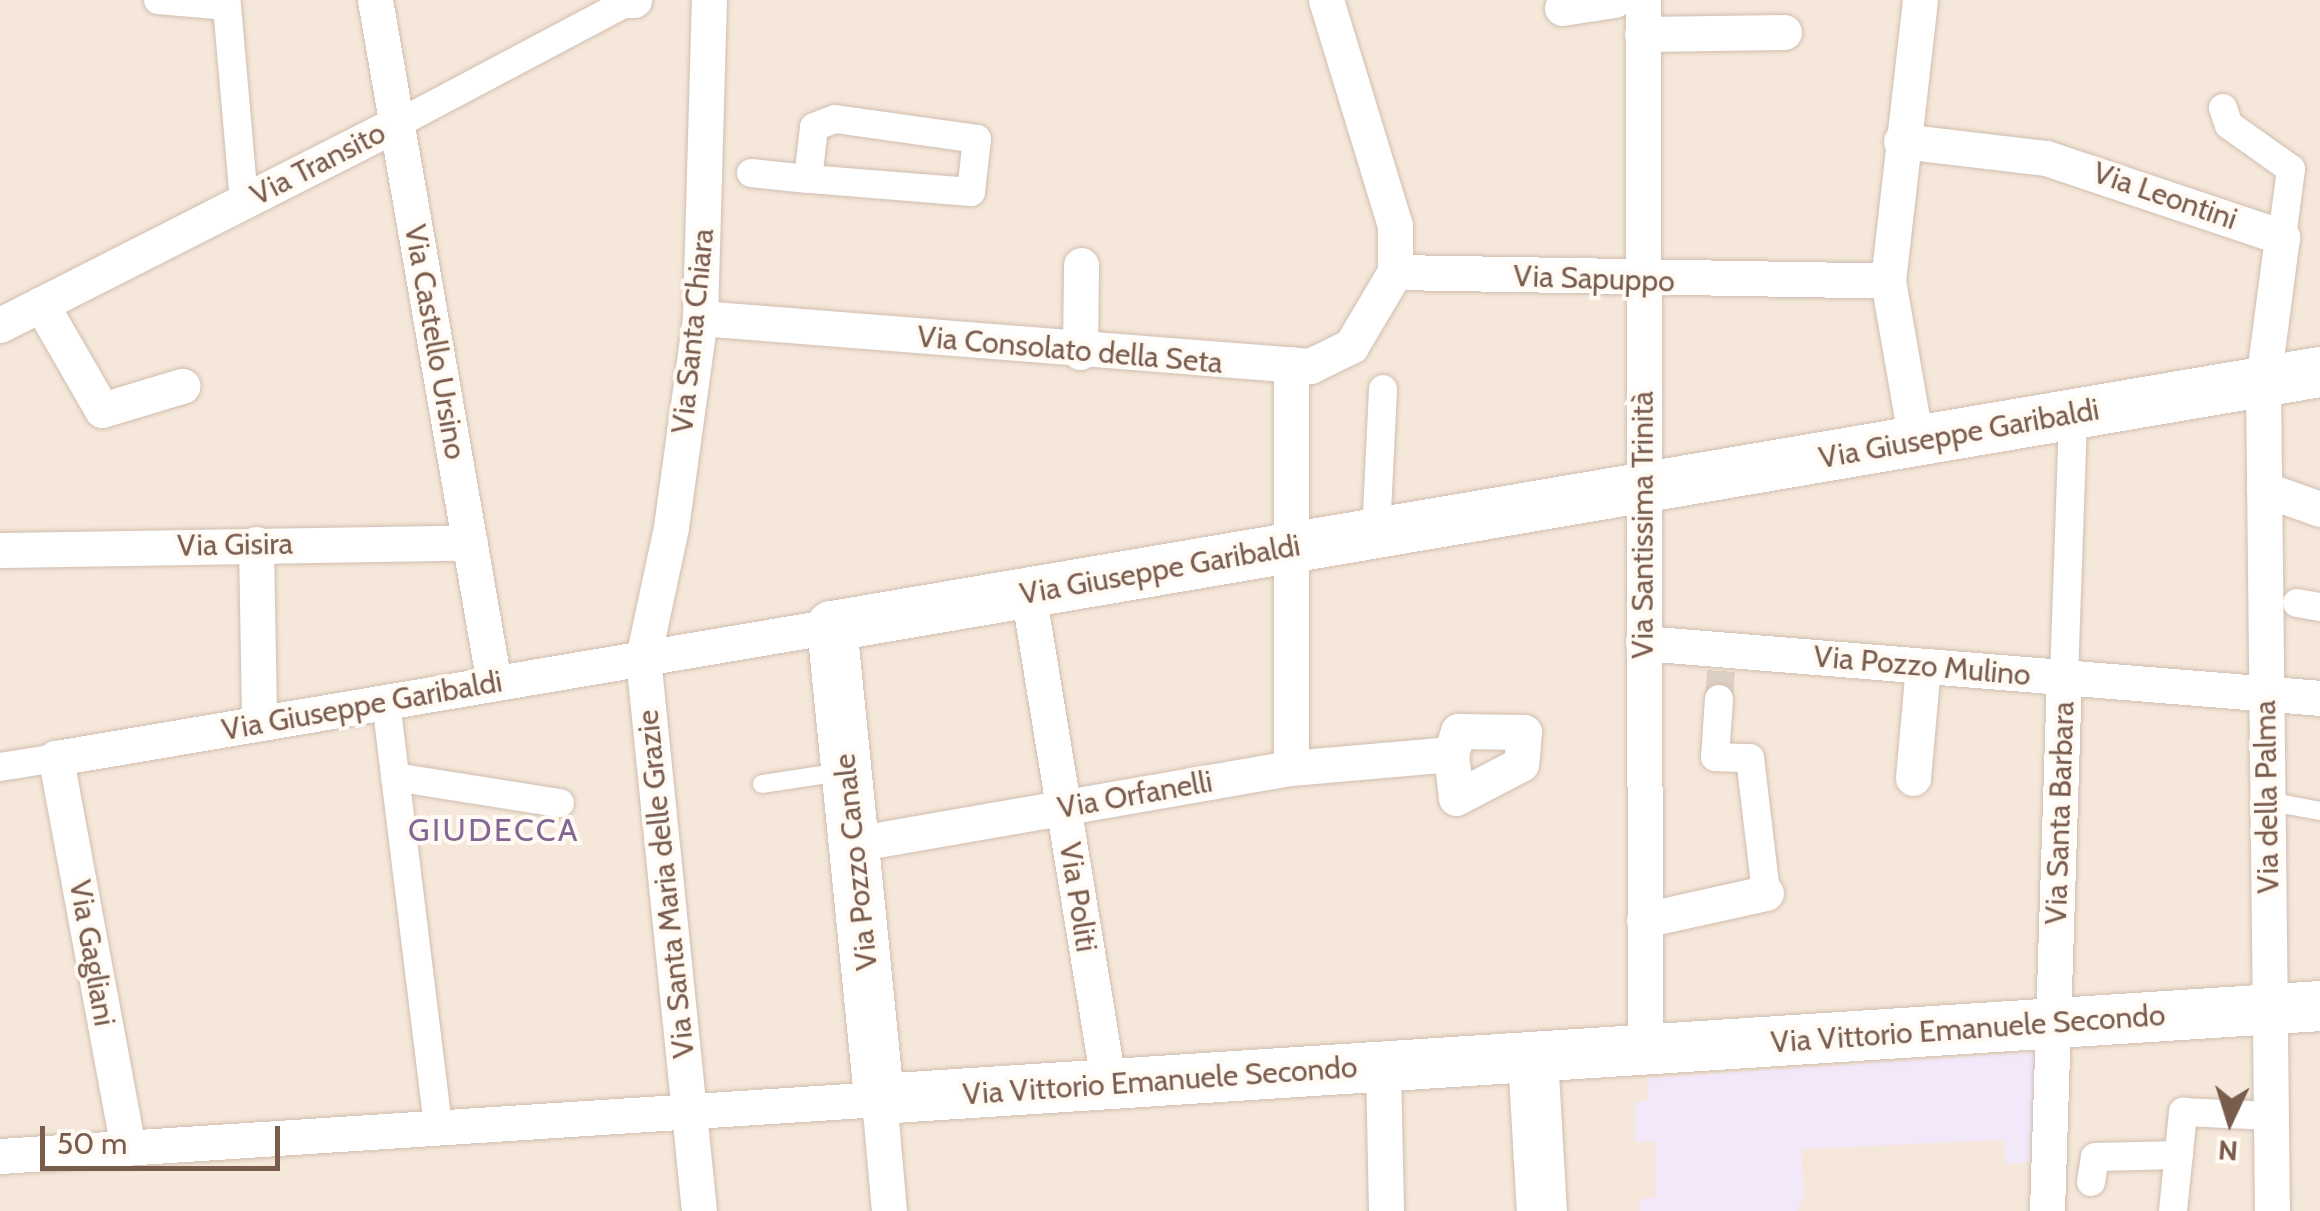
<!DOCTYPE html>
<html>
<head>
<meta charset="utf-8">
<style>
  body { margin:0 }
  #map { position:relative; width:2320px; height:1211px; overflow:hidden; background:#fdf6ec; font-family:Cabin,sans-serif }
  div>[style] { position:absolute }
  .residential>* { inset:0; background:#f5e8da }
  .education>* { inset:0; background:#f3e8fa }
  .pedestrian-tunnel>* { height:28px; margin-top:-14px; transform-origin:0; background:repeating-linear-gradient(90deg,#dcd0c4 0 28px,transparent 0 42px) }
  .roads { filter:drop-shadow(0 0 2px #d1beb0) drop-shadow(0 0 2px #d1beb0) }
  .service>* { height:18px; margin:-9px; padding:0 9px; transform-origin:9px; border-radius:9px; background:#fff }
  .pedestrian>* { height:28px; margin:-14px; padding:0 14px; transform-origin:14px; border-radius:14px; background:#fff }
  .minor>* { height:35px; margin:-17.5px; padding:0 17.5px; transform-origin:17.5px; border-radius:17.5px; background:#fff }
  .secondary>* { height:50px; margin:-25px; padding:0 25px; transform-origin:25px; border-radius:25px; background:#fff }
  span { translate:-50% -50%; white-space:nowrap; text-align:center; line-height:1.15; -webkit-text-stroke:8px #fffaf3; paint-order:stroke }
  .street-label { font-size:30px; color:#7a5c4d }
  .neighbourhood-label { font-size:32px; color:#846695; letter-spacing:2.5px }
  .north { position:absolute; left:2180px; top:1071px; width:100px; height:100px; -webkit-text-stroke:8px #fffaf3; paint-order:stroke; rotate:184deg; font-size:28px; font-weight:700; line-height:40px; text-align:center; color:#7a5c4d }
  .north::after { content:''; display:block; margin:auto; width:35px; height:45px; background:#7a5c4d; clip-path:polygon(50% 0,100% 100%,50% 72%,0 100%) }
  .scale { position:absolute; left:40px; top:1126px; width:240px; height:45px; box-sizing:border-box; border:5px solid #7a5c4d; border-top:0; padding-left:12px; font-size:30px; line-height:35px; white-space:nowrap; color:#7a5c4d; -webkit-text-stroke:8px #fffaf3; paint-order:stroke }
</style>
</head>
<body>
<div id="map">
  <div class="residential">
    <i style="clip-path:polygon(0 0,2320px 0,2320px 1211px,0 1211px)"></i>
  </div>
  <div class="education">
    <i style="clip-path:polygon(2034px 1052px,2031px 1162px,2005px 1164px,2004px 1140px,1801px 1149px,1804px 1195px,1798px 1211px,1640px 1211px,1640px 1199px,1655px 1198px,1655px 1142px,1635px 1142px,1635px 1102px,1648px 1101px,1648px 1078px)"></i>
  </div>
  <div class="pedestrian-tunnel">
    <i style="left:1719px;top:699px;width:30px;rotate:-86deg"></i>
  </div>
  <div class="roads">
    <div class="service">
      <i style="left:762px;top:784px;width:80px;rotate:-8.6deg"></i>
      <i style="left:2267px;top:801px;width:54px;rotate:10.7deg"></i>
    </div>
    <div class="pedestrian">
      <i style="left:158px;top:0;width:69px;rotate:5deg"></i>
      <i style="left:227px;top:6px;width:196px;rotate:85deg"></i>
      <i style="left:2223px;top:108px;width:18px;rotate:71deg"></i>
      <i style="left:2229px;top:125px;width:76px;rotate:35.4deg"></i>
      <i style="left:2291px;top:169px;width:69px;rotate:97.5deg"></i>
      <i style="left:397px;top:124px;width:257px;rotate:-27.9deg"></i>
      <i style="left:751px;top:173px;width:57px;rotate:6deg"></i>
      <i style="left:808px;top:179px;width:52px;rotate:-83.4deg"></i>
      <i style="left:814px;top:127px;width:22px;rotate:-21deg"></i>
      <i style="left:835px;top:119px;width:143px;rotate:8deg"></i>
      <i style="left:977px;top:139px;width:53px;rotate:96.5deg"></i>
      <i style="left:971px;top:192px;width:164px;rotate:-175.4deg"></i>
      <i style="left:1376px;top:533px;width:144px;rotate:-87.2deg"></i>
      <i style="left:2297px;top:603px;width:23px;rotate:10deg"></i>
      <i style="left:2064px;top:677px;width:263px;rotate:-88deg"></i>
      <i style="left:1719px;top:699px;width:58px;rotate:93.9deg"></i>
      <i style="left:1715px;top:757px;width:35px;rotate:2deg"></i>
      <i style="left:1750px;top:758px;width:136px;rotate:83.2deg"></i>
      <i style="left:386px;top:702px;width:429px;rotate:83deg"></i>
      <i style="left:0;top:767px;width:57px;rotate:-9.1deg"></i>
      <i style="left:395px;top:777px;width:167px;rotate:9deg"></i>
      <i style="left:2091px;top:1182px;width:25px;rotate:-81deg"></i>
      <i style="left:2095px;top:1157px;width:84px;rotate:-1.4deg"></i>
      <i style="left:2173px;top:1211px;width:100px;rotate:-84.2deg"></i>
      <i style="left:2183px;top:1112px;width:88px;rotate:2.6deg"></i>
    </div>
    <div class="minor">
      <i style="left:375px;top:0;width:693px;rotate:80.12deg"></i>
      <i style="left:623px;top:0;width:11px"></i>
      <i style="left:1326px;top:0;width:235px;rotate:73deg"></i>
      <i style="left:1395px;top:225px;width:47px;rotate:90deg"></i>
      <i style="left:1643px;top:0;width:1050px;rotate:89.89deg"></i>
      <i style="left:1562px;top:8px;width:53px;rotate:-8.7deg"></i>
      <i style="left:1642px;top:34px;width:142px;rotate:-0.8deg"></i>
      <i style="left:1901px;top:141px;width:146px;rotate:6.7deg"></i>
      <i style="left:2046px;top:158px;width:249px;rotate:18.5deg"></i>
      <i style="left:2282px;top:237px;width:146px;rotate:97.5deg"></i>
      <i style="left:2263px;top:382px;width:829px;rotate:89.38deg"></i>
      <i style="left:1395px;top:272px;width:493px;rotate:1deg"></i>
      <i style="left:41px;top:304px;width:122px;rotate:60.1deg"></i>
      <i style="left:102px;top:410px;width:84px;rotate:-16.7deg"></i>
      <i style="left:700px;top:318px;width:612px;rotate:4.5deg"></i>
      <i style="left:1310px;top:366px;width:46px;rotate:-26deg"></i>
      <i style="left:1351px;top:346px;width:86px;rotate:-59.3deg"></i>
      <i style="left:0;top:325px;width:445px;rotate:-26.9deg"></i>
      <i style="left:1080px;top:352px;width:87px;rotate:-89.3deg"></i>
      <i style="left:1916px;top:441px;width:162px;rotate:-99.9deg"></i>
      <i style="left:1888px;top:281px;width:283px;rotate:-83.5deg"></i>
      <i style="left:2264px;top:489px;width:59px;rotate:19.7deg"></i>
      <i style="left:256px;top:544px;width:179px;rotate:89deg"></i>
      <i style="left:0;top:550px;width:470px;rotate:-0.9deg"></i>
      <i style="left:1028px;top:592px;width:499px;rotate:80.7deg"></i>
      <i style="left:1643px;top:643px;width:679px;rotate:4.64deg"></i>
      <i style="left:1458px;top:731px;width:66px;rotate:0.9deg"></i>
      <i style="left:1524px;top:732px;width:32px;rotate:95deg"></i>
      <i style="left:1521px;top:764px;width:73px;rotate:152.4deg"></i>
      <i style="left:1456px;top:798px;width:44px;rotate:-96.5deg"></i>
      <i style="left:1451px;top:754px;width:24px;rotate:-73deg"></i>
      <i style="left:1291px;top:768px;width:404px;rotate:-90deg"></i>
      <i style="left:1913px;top:778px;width:112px;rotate:-84.9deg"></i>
      <i style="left:854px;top:844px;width:444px;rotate:-9.9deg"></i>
      <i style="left:1291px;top:768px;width:161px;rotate:-5deg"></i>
      <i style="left:1644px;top:920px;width:125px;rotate:-12.5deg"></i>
      <i style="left:1383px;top:1067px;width:144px;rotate:88.8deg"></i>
      <i style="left:128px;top:1148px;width:397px;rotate:-100.5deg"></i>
      <i style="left:56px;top:758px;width:787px;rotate:-9.65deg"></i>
      <i style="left:0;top:1156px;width:881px;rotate:-3.71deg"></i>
      <i style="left:879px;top:1099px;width:112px;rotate:84.9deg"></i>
      <i style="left:699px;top:1211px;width:556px;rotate:-95.78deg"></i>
      <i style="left:643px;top:658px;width:134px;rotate:-77.9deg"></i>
      <i style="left:671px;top:527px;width:211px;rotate:-82.1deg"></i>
      <i style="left:700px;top:318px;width:318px;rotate:-88.4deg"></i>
      <i style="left:2047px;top:1211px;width:534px;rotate:-88.18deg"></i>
    </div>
    <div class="secondary">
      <i style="left:2320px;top:372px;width:1510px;rotate:170.31deg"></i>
      <i style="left:832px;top:626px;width:475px;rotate:84.3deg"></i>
      <i style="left:879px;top:1099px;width:1444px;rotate:-3.69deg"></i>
      <i style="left:1533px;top:1057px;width:154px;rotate:86.7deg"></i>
    </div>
  </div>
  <div class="street-label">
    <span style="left:318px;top:164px;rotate:-27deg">Via Transito</span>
    <span style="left:2165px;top:196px;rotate:19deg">Via Leontini</span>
    <span style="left:1594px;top:279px;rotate:2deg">Via Sapuppo</span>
    <span style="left:693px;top:331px;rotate:-84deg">Via Santa Chiara</span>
    <span style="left:435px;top:342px;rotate:80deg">Via Castello Ursino</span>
    <span style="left:1070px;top:350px;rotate:5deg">Via Consolato della Seta</span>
    <span style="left:1959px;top:434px;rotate:-10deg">Via Giuseppe Garibaldi</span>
    <span style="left:1643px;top:525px;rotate:-90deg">Via Santissima Trinità</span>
    <span style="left:235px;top:545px;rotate:-1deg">Via Gisira</span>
    <span style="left:1160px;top:570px;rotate:-10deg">Via Giuseppe Garibaldi</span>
    <span style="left:1922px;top:666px;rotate:5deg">Via Pozzo Mulino</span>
    <span style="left:362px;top:706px;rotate:-10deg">Via Giuseppe Garibaldi</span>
    <span style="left:1135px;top:795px;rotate:-10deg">Via Orfanelli</span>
    <span style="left:2267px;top:797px;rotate:-91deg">Via della Palma</span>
    <span style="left:2060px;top:813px;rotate:-88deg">Via Santa Barbara</span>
    <span style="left:856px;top:862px;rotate:-96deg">Via Pozzo Canale</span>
    <span style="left:666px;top:884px;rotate:-96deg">Via Santa Maria delle Grazie</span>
    <span style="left:1078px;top:897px;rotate:81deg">Via Politi</span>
    <span style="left:92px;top:953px;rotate:80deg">Via Gagliani</span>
    <span style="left:1968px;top:1029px;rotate:-4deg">Via Vittorio Emanuele Secondo</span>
    <span style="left:1160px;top:1081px;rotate:-4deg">Via Vittorio Emanuele Secondo</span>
  </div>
  <div class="neighbourhood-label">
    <span style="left:494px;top:830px">GIUDECCA</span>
  </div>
  <div class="north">N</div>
  <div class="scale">50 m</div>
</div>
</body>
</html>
